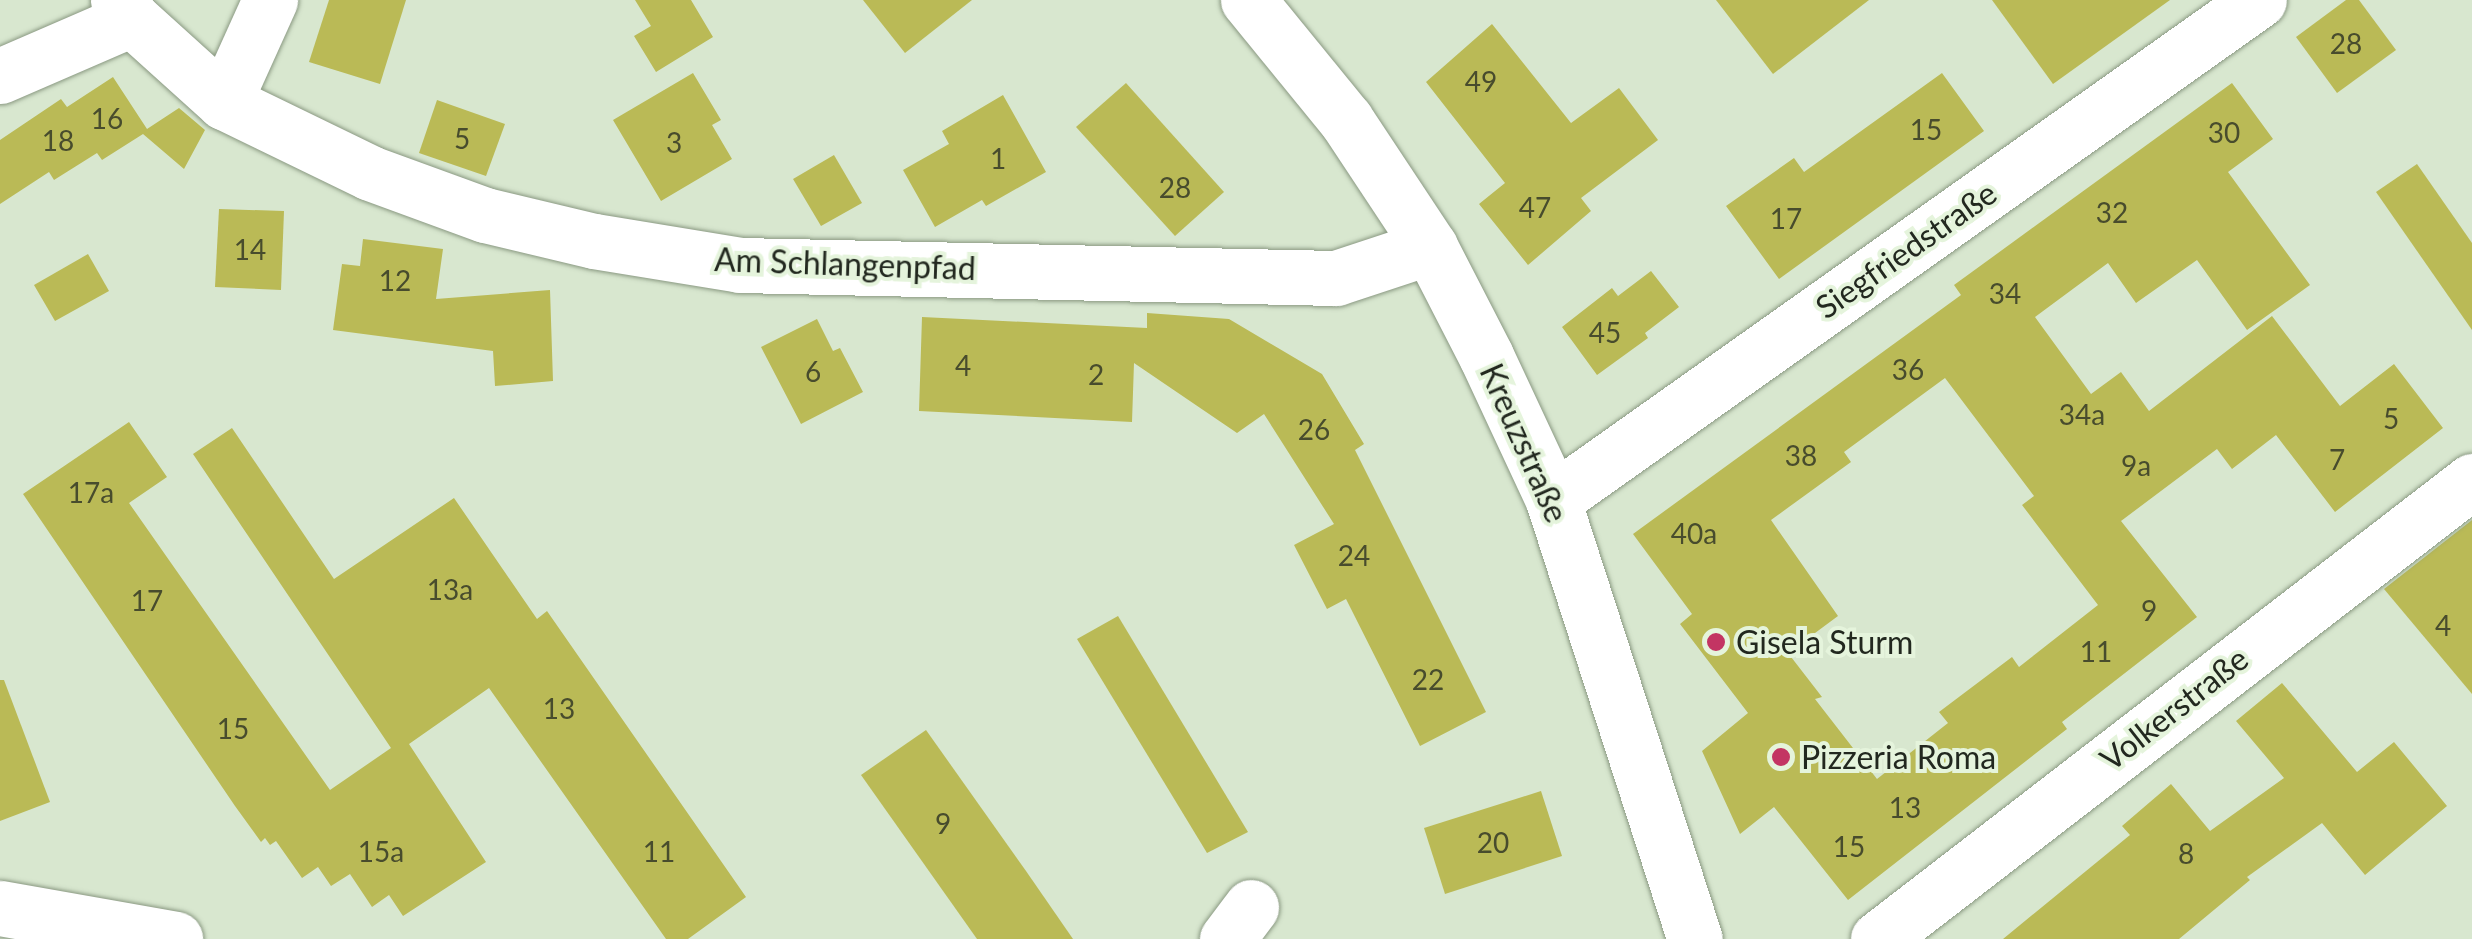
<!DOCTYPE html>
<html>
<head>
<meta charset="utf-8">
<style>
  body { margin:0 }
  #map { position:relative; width:2472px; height:939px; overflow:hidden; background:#d8e7cf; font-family:Lato,sans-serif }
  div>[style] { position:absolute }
  .building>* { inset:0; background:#baba56 }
  .roads { filter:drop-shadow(0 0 2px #8a9982) drop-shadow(0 0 2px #8a9982) }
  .minor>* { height:55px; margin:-27.5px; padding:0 27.5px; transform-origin:27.5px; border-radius:27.5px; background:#fff }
  .dots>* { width:28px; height:28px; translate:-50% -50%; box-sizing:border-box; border:5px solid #e5f4dc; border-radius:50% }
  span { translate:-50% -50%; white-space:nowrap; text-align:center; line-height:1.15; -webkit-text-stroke:8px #e5f4dc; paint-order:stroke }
  .number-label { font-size:28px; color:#484c2d }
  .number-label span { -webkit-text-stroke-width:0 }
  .street-label { font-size:32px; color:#22281f }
  .poi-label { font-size:32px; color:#22281f }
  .left { translate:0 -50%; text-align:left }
</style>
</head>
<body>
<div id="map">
  <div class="building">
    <i style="clip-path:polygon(329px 0,406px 0,380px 84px,309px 62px)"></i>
    <i style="clip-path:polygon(635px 0,691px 0,713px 37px,656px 72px,634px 36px,651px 26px)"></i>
    <i style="clip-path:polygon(863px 0,972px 0,905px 53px)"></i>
    <i style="clip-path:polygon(1716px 0,1869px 0,1773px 74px)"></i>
    <i style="clip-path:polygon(1992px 0,2170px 0,2053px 84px)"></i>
    <i style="clip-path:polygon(2346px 0,2359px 0,2396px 50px,2337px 93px,2296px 37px)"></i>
    <i style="clip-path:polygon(1492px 24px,1571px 123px,1619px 88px,1658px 140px,1581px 198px,1591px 211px,1528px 265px,1479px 204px,1505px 183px,1426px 82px)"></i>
    <i style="clip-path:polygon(693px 73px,721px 120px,712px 125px,732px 159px,661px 201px,613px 120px)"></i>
    <i style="clip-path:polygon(1942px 73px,1984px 131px,1779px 279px,1726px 206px,1794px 158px,1804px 172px)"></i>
    <i style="clip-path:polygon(113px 77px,147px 129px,179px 108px,205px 130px,184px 169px,143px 134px,102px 160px,97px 153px,54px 180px,49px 172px,0 204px,0 140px,61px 99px,67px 107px)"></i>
    <i style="clip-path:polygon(1126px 83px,1224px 192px,1175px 236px,1076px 127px)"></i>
    <i style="clip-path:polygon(evenodd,2232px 83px,2273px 139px,2228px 172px,2310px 285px,2247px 330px,2197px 260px,2136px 303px,2108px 263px,2035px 317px,2091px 394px,2121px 372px,2149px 411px,2272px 316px,2340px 406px,2394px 364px,2443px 428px,2335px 512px,2276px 435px,2232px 469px,2217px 449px,2121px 521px,2197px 617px,2062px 722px,2067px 729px,1848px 900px,1774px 807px,1740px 834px,1702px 751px,1748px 713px,1680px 624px,1692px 614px,1633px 534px,1961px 295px,1954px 285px,2232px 83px,1945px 378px,2034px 496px,2022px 505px,2098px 605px,2019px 667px,2012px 657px,1939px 712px,1948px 723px,1877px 779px,1815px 699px,1822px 697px,1788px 653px,1838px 616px,1771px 520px,1851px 462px,1844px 452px,1945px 378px)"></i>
    <i style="clip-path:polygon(1003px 95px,1046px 172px,986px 206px,982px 200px,935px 227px,903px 170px,949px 144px,942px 131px)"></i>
    <i style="clip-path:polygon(437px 100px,505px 124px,486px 176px,419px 153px)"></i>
    <i style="clip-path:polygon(834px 155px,862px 203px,821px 226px,793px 179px)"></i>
    <i style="clip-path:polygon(2417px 164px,2472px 243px,2472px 330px,2376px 192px)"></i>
    <i style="clip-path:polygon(219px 209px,284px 211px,281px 290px,215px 287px)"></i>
    <i style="clip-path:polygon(363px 239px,443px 249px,436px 299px,550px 290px,553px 381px,495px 386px,493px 351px,333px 330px,342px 264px,360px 266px)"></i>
    <i style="clip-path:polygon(88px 254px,109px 291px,55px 321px,34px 285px)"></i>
    <i style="clip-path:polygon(1651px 271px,1679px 307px,1645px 333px,1648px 338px,1597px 375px,1562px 327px,1612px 288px,1618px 296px)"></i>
    <i style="clip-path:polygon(1147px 313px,1229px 319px,1322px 374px,1364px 444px,1355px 450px,1486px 712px,1420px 746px,1346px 599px,1327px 609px,1294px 545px,1334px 524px,1264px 414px,1237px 433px,1134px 363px,1132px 422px,919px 411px,922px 317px,1147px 328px)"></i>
    <i style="clip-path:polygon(817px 319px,833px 351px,840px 348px,863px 392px,801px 424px,761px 347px)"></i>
    <i style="clip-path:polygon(129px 422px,167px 477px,129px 503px,330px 790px,391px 748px,193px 454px,232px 428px,334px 579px,454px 498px,537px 619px,547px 611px,746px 897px,688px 939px,666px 939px,489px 688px,409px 744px,486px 862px,403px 916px,389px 895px,372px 907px,350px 874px,331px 886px,318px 867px,302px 878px,276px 841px,270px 845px,265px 838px,261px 842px,235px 806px,23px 494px)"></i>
    <i style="clip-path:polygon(2472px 520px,2472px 694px,2384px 589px)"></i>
    <i style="clip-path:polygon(1118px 616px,1248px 832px,1207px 853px,1077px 639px)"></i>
    <i style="clip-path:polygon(0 680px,4px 680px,50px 802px,0 821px)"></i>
    <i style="clip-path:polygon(2282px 683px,2357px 772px,2394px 742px,2447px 806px,2365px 875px,2322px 823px,2247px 877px,2250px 880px,2179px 939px,2003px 939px,2130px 835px,2122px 826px,2171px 784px,2210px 831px,2284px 778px,2236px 721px)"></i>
    <i style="clip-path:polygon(926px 730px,1026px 871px,1073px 939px,977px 939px,861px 775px)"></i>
    <i style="clip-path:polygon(1541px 791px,1562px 856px,1445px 894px,1424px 828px)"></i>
  </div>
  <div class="roads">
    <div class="minor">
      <i style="left:118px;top:0;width:24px;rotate:54deg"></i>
      <i style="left:132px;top:19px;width:124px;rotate:42.1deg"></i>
      <i style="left:224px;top:102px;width:162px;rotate:25.9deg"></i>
      <i style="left:370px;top:173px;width:122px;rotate:20.1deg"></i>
      <i style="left:485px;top:215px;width:112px;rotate:13.4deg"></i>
      <i style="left:594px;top:241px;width:148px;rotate:9.3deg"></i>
      <i style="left:740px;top:265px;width:596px;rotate:1.25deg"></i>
      <i style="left:1336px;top:278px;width:99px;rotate:-18.3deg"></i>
      <i style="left:1248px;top:0;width:155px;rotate:50.8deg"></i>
      <i style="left:1346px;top:120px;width:152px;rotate:56.5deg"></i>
      <i style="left:1430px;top:247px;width:123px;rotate:62.8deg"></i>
      <i style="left:1486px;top:356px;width:159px;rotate:65deg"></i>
      <i style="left:1553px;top:500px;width:461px;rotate:72.1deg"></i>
      <i style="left:0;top:76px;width:144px;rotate:-23.4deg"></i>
      <i style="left:224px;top:102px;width:112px;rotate:-65.7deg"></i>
      <i style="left:1553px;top:500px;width:865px;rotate:-35.31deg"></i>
      <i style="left:0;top:908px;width:178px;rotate:10deg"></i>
      <i style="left:1227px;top:939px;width:40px;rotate:-53deg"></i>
      <i style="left:1878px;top:939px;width:750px;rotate:-37.63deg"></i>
    </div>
  </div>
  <div class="dots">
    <i style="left:1716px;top:642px;background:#c33563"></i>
    <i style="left:1781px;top:757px;background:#c33563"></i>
  </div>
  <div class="number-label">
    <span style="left:2346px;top:43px">28</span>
    <span style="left:1481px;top:81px">49</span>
    <span style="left:107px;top:118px">16</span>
    <span style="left:1926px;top:129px">15</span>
    <span style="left:2224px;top:132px">30</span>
    <span style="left:462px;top:138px">5</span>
    <span style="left:58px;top:140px">18</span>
    <span style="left:674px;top:142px">3</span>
    <span style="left:998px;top:158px">1</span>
    <span style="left:1175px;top:187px">28</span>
    <span style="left:1535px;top:207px">47</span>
    <span style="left:2112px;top:212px">32</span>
    <span style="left:1786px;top:218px">17</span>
    <span style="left:250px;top:249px">14</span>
    <span style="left:395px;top:280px">12</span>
    <span style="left:2005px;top:293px">34</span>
    <span style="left:1605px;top:332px">45</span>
    <span style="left:963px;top:365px">4</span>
    <span style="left:1908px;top:369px">36</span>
    <span style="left:813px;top:371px">6</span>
    <span style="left:1096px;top:374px">2</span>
    <span style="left:2082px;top:414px">34a</span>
    <span style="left:2391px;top:418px">5</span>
    <span style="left:1314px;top:429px">26</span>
    <span style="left:1801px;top:455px">38</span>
    <span style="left:2337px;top:459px">7</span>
    <span style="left:2136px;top:465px">9a</span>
    <span style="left:91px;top:492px">17a</span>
    <span style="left:1694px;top:533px">40a</span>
    <span style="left:1354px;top:555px">24</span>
    <span style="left:450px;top:589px">13a</span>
    <span style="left:147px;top:600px">17</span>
    <span style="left:2149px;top:610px">9</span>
    <span style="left:2443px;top:625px">4</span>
    <span style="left:2096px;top:651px">11</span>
    <span style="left:1428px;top:679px">22</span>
    <span style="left:559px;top:708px">13</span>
    <span style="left:233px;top:728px">15</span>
    <span style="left:1905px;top:807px">13</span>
    <span style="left:943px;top:823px">9</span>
    <span style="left:1493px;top:842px">20</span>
    <span style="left:1849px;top:846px">15</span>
    <span style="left:381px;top:851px">15a</span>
    <span style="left:659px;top:851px">11</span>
    <span style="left:2186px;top:853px">8</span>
  </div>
  <div class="street-label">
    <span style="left:1906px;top:250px;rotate:-35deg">Siegfriedstraße</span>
    <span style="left:845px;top:264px;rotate:2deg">Am Schlangenpfad</span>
    <span style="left:1524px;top:443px;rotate:66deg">Kreuzstraße</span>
    <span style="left:2174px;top:709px;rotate:-38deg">Volkerstraße</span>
  </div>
  <div class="poi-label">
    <span class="left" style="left:1736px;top:642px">Gisela Sturm</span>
    <span class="left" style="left:1801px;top:757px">Pizzeria Roma</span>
  </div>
</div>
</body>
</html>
